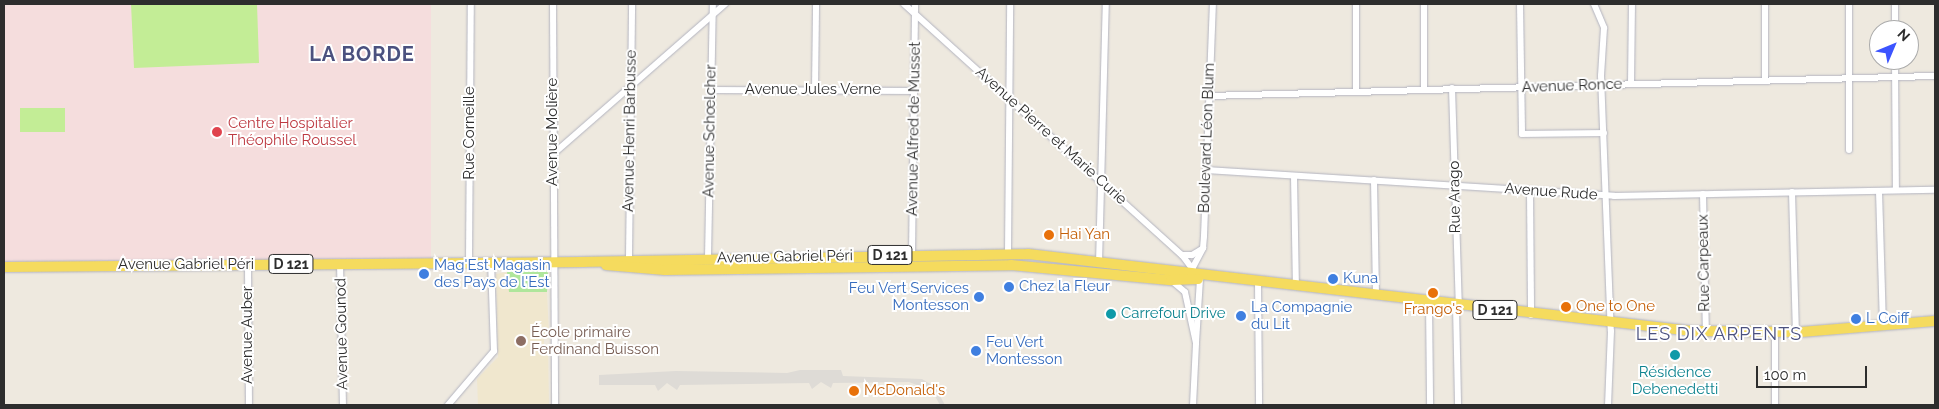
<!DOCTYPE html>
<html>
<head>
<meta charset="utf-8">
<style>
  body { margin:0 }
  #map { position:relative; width:1939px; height:409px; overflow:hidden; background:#eee9df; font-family:Raleway,sans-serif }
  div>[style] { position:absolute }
  .education>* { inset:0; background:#f0e7ce }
  .medical>* { inset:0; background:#f5dddd }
  .green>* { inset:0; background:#afe69b }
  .pitch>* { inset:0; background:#c3ed96 }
  .plaza>* { inset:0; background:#dedbd6 }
  .roads { filter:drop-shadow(0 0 1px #b3b4c0) drop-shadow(0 0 1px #b3b4c0) }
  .street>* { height:6px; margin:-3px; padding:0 3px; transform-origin:3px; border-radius:3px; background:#fff }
  .primary>* { height:10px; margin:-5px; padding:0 5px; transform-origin:5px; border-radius:5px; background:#f5db5e }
  .dots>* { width:14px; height:14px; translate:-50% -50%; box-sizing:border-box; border:2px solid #fff; border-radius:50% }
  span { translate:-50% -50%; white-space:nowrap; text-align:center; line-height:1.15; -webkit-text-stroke:4px #fff; paint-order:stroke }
  .shield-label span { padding:1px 4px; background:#fff; border:1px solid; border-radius:4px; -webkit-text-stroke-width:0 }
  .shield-label { font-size:14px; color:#2d2d2d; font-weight:700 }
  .street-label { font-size:15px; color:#2d2d2d }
  .health-label { font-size:15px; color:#be3a42 }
  .left { translate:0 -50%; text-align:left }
  .food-label { font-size:15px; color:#c56008 }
  .shop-label { font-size:15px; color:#366cbe }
  .right { translate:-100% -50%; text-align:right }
  .culture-label { font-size:15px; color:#0d838f }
  .education-label { font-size:15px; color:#785e54 }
  .quarter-label { font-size:18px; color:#4b517f; letter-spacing:1px }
  .district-label { font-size:20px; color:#4b517f; font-weight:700; letter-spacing:1px }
  .frame { position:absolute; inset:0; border:5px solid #2d2d2d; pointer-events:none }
  .north { position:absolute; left:1869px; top:20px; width:50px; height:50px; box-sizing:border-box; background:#fff; border:1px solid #ababab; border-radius:50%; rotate:45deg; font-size:14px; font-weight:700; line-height:20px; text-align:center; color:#2d2d2d }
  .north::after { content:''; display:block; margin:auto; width:18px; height:22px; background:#3c54ff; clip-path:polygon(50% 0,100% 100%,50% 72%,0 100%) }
  .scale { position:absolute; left:1756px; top:366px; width:111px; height:22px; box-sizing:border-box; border:2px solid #2d2d2d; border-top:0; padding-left:6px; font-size:15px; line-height:18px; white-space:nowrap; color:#2d2d2d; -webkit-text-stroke:4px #fff; paint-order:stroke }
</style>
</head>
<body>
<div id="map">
  <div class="education">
    <i style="clip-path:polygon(507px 272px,510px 292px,547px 292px,549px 334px,544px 335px,544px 345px,548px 344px,549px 405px,478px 405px,477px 379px,498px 357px,496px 274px)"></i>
  </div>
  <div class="medical">
    <i style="clip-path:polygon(4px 4px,431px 4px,431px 262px,4px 263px)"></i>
  </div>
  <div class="green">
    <i style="clip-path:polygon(510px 269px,545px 269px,548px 273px,547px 292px,509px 292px,507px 272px)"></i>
  </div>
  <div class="pitch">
    <i style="clip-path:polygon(131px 4px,257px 4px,259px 63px,134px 68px)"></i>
    <i style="clip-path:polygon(20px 108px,65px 108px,65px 132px,20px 132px)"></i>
  </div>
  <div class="plaza">
    <i style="clip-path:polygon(800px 370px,841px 370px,843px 376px,922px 379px,935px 387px,945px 405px,940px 405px,932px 391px,909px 382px,833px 383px,831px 388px,821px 382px,812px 389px,809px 383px,680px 385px,677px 390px,667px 383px,658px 391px,655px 385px,599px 385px,599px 375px,676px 371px,787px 373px)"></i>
  </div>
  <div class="roads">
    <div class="street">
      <i style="left:553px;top:4px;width:401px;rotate:89.7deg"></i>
      <i style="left:904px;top:4px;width:375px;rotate:42.1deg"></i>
      <i style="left:1182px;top:255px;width:30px;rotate:53deg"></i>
      <i style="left:1200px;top:279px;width:64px;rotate:93.6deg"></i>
      <i style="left:1196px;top:343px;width:52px;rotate:-102.2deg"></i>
      <i style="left:1185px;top:292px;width:17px;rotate:-140deg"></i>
      <i style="left:1520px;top:4px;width:130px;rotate:89.1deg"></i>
      <i style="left:1522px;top:134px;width:82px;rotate:-0.7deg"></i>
      <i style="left:1594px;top:4px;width:26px;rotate:67deg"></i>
      <i style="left:1604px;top:28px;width:48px;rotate:93.6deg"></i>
      <i style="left:1601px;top:76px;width:255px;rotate:87.8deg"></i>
      <i style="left:1611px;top:331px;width:74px;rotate:92.3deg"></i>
      <i style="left:1765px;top:4px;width:76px;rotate:90deg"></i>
      <i style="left:1849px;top:4px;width:146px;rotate:90deg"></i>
      <i style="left:1895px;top:30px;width:26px;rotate:-90deg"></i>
      <i style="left:1895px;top:60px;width:130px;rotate:89.6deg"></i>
      <i style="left:1631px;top:84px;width:80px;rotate:-89.3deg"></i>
      <i style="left:1452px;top:88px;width:218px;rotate:88.2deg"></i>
      <i style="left:1424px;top:89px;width:85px;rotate:-90deg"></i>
      <i style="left:712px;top:90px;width:202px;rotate:0.3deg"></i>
      <i style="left:815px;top:90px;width:86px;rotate:-89.3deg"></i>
      <i style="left:1356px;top:91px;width:87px;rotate:-90deg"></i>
      <i style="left:1208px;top:96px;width:727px;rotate:-1.58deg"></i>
      <i style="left:552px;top:155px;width:230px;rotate:-41.1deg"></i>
      <i style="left:1206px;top:170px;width:409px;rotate:3.6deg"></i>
      <i style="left:1614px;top:196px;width:321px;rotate:-1.1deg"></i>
      <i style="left:1294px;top:176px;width:110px;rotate:89deg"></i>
      <i style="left:1374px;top:180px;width:116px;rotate:89deg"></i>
      <i style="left:1530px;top:191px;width:124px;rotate:89.5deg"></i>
      <i style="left:1879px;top:191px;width:136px;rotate:88.3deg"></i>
      <i style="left:1792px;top:192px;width:140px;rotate:88.4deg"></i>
      <i style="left:1703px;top:194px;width:138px;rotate:88.8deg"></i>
      <i style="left:1008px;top:253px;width:249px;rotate:-89.5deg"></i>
      <i style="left:912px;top:255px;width:251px;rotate:-89.3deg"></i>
      <i style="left:1182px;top:255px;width:10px"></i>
      <i style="left:1192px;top:255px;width:12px;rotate:-31deg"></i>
      <i style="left:629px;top:258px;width:254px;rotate:-89.3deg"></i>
      <i style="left:708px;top:258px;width:254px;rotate:-88.9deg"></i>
      <i style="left:469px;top:262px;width:258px;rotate:-89.6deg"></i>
      <i style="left:340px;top:263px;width:142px;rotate:88.8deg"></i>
      <i style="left:1099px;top:263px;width:259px;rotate:-88.5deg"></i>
      <i style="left:248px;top:265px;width:140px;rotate:89.6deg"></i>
      <i style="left:1192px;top:269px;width:24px;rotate:-62deg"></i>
      <i style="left:1203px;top:248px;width:12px;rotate:-85deg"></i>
      <i style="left:1204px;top:236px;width:232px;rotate:-87.8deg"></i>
      <i style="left:1258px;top:282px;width:123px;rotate:89.5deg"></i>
      <i style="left:1429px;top:302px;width:103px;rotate:89.4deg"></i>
      <i style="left:1456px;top:306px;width:99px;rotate:88.8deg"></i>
      <i style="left:1775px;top:333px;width:72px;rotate:90deg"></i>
      <i style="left:448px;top:405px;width:71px;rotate:-49.6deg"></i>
      <i style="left:494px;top:351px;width:89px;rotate:-91.9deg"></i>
      <i style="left:1193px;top:405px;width:62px;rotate:-87.2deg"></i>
    </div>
    <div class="primary">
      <i style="left:578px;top:262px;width:450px;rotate:-1deg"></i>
      <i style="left:1028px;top:254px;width:667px;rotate:6.62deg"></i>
      <i style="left:1691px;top:331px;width:110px;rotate:0.5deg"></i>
      <i style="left:1801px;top:332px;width:134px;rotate:-4.7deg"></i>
      <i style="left:606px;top:265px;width:59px;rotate:4.8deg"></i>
      <i style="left:665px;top:270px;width:346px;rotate:-0.8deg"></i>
      <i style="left:1011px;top:265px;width:161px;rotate:5.4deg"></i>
      <i style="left:1171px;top:280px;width:27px;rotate:-2deg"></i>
      <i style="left:4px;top:267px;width:580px;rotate:-0.49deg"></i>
    </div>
  </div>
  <div class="dots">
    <i style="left:217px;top:132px;background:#e0444e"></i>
    <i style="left:1049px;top:235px;background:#e8710a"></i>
    <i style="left:424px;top:274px;background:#3f7fe0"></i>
    <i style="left:1333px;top:279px;background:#3f7fe0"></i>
    <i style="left:1009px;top:287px;background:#3f7fe0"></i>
    <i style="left:1433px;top:293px;background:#e8710a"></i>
    <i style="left:979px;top:297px;background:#3f7fe0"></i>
    <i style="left:1566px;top:307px;background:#e8710a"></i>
    <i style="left:1111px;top:314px;background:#0f9aa8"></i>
    <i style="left:1241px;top:316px;background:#3f7fe0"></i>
    <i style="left:1856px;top:319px;background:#3f7fe0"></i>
    <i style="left:521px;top:341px;background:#8d6e63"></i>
    <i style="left:976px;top:351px;background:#3f7fe0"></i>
    <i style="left:1675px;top:355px;background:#0f9aa8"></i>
    <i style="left:854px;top:391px;background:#e8710a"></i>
  </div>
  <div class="shield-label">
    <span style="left:890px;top:255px">D 121</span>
    <span style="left:291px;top:264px">D 121</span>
    <span style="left:1495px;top:310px">D 121</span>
  </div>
  <div class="street-label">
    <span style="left:1572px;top:86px;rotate:-2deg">Avenue Ronce</span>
    <span style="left:813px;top:90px">Avenue Jules Verne</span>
    <span style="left:914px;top:129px;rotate:-89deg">Avenue Alfred de Musset</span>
    <span style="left:630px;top:131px;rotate:-89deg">Avenue Henri Barbusse</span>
    <span style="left:710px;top:131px;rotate:-89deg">Avenue Schœlcher</span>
    <span style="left:553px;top:132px;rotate:-90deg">Avenue Molière</span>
    <span style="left:470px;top:133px;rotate:-90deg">Rue Corneille</span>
    <span style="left:1051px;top:136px;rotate:42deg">Avenue Pierre et Marie Curie</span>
    <span style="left:1207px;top:138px;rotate:-88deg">Boulevard Léon Blum</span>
    <span style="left:1551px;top:192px;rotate:4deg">Avenue Rude</span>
    <span style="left:1455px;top:197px;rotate:-91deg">Rue Arago</span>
    <span style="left:785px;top:257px;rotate:-1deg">Avenue Gabriel Péri</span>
    <span style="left:1704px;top:263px;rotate:-91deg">Rue Carpeaux</span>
    <span style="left:186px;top:265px">Avenue Gabriel Péri</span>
    <span style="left:342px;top:334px;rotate:-91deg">Avenue Gounod</span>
    <span style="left:248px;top:335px;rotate:-90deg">Avenue Auber</span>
  </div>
  <div class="health-label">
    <span class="left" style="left:228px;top:132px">Centre Hospitalier<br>Théophile Roussel</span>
  </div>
  <div class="food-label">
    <span class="left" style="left:1059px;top:235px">Hai Yan</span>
    <span class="left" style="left:1576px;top:307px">One to One</span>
    <span style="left:1433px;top:310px">Frango's</span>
    <span class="left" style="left:864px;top:391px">McDonald's</span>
  </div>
  <div class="shop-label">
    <span class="left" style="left:434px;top:274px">Mag'Est Magasin<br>des Pays de l'Est</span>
    <span class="left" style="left:1343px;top:279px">Kuna</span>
    <span class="left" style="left:1019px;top:287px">Chez la Fleur</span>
    <span class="right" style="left:969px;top:297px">Feu Vert Services<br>Montesson</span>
    <span class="left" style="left:1251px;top:316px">La Compagnie<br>du Lit</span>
    <span class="left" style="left:1866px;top:319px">L Coiff</span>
    <span class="left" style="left:986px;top:351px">Feu Vert<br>Montesson</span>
  </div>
  <div class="culture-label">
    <span class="left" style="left:1121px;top:314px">Carrefour Drive</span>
    <span style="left:1675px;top:381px">Résidence<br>Debenedetti</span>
  </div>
  <div class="education-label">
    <span class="left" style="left:531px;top:341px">École primaire<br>Ferdinand Buisson</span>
  </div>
  <div class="quarter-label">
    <span style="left:1719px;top:334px">LES DIX ARPENTS</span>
  </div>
  <div class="district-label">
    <span style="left:362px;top:54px">LA BORDE</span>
  </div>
  <div class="frame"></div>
  <div class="north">N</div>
  <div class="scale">100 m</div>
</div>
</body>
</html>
